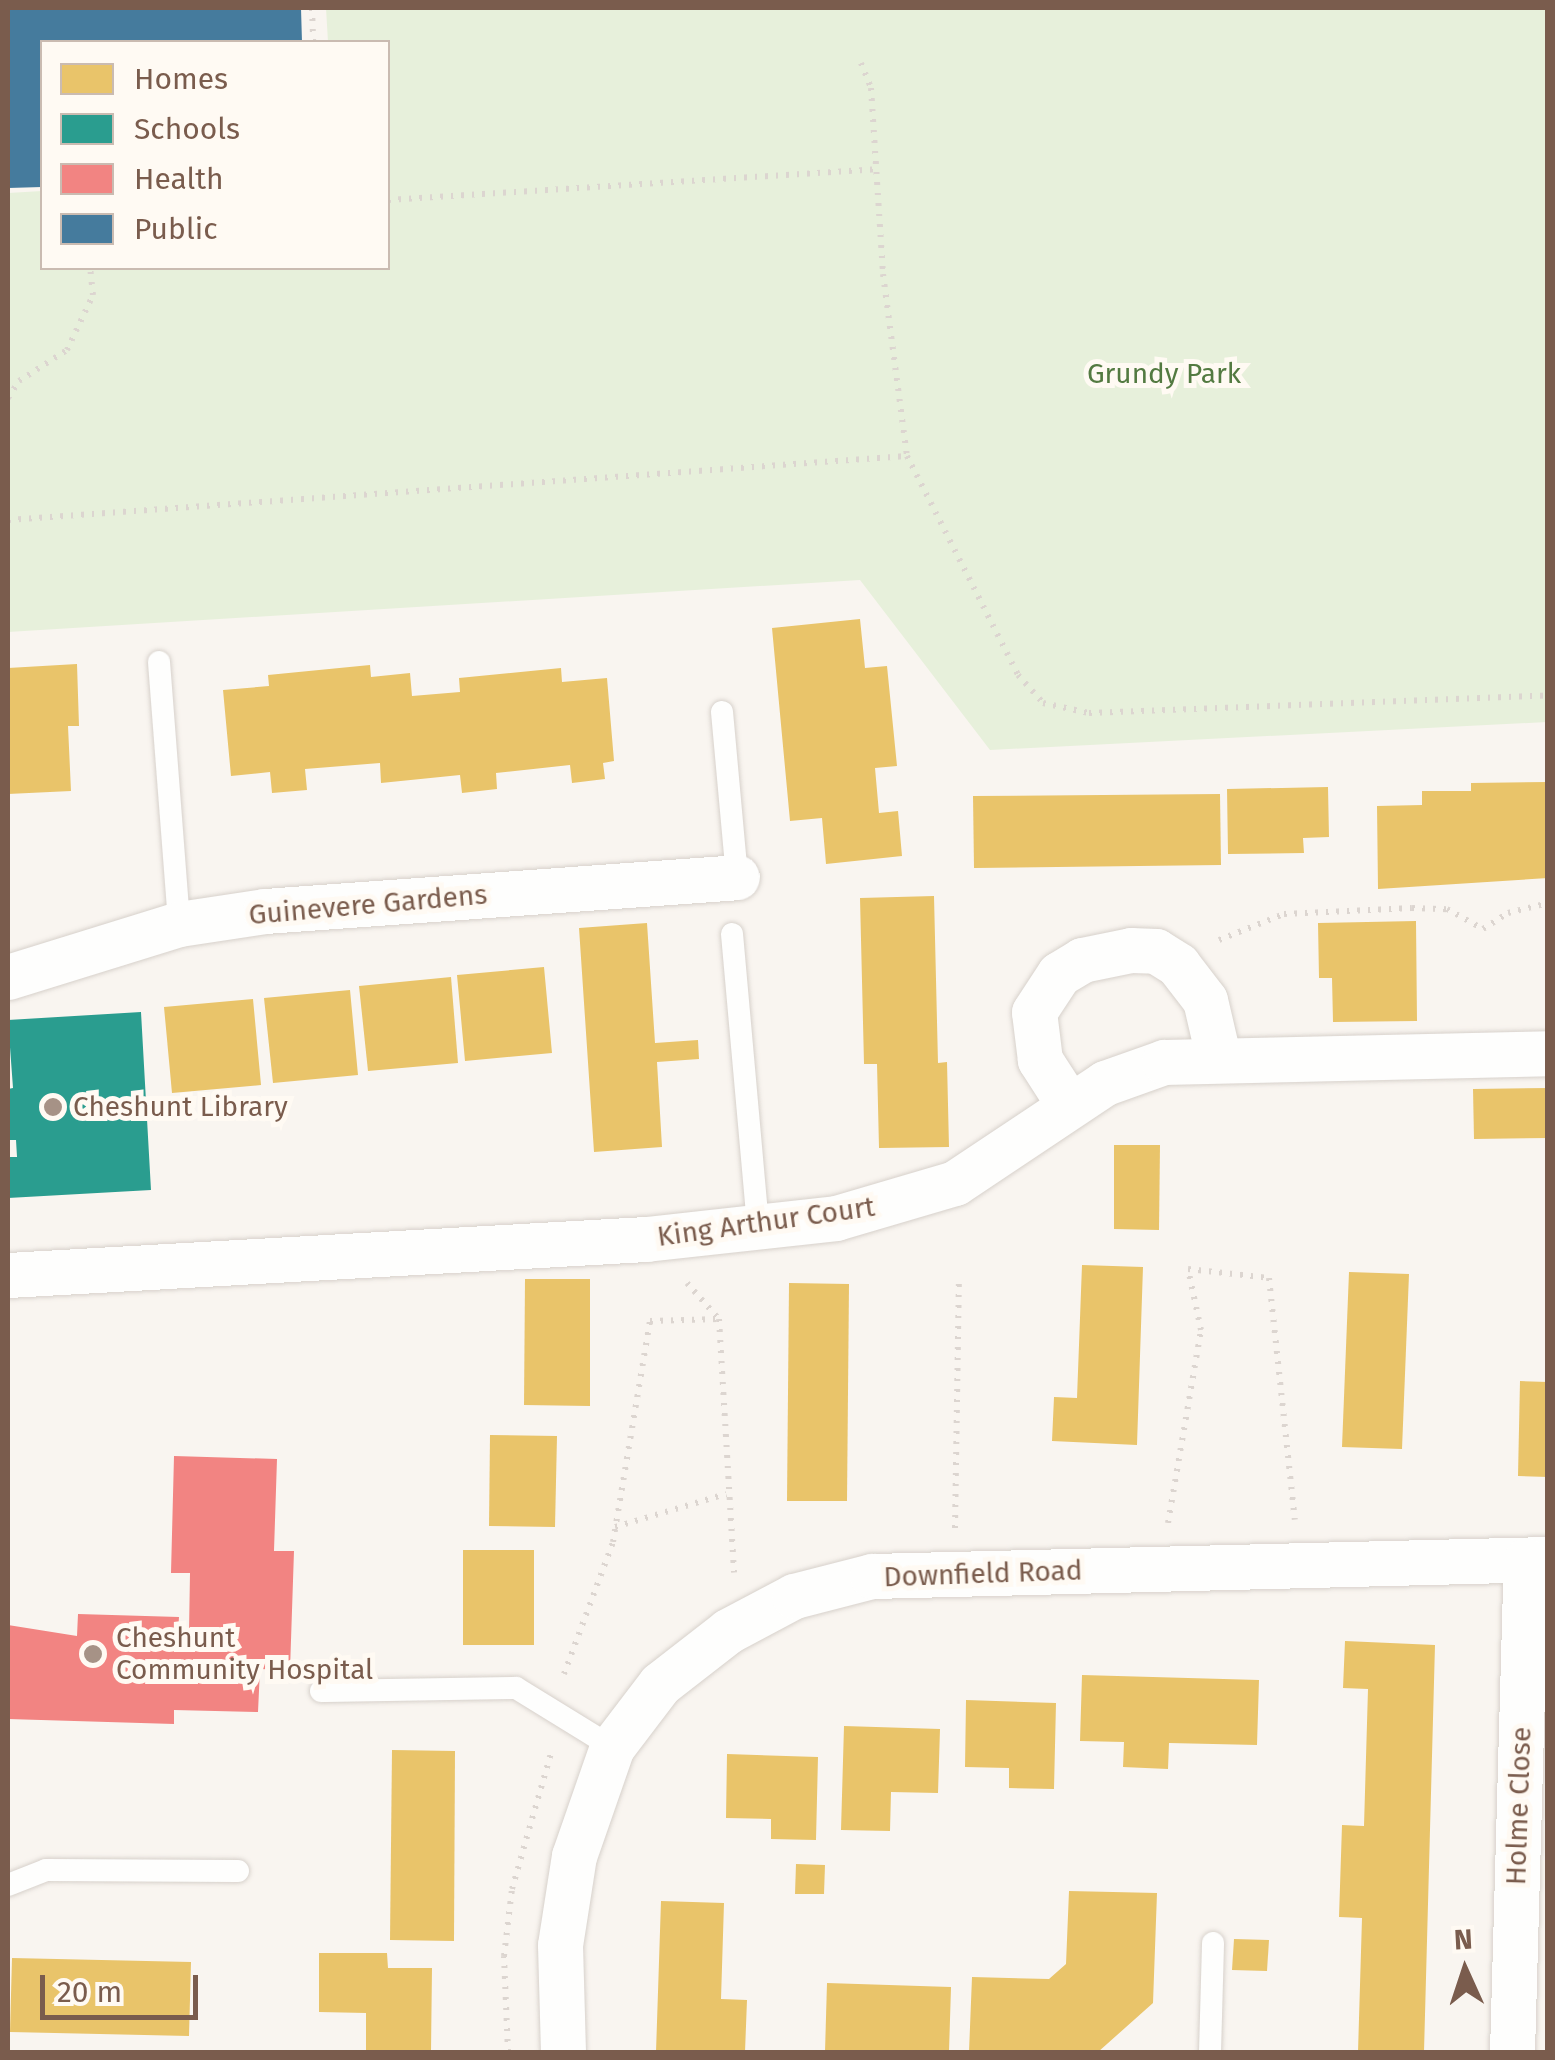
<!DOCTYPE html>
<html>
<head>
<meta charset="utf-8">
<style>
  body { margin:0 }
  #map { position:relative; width:1555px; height:2060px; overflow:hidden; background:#f9f5f0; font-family:"Fira Sans",sans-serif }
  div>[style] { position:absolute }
  .green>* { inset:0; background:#e7f0db }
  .homes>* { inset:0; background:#e9c46a }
  .schools>* { inset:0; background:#2a9d8f }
  .health>* { inset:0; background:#f28482 }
  .public>* { inset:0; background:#457b9d }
  .path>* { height:6px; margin-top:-3px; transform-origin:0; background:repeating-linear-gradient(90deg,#dcd5d0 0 2.5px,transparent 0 10.5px) }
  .roads { filter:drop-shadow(0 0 2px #d7d1cb) drop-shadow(0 0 2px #d7d1cb) }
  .lane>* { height:22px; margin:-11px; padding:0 11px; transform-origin:11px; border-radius:11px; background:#fefefd }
  .street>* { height:45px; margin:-22.5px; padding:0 22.5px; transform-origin:22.5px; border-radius:22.5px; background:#fefefd }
  .dots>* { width:28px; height:28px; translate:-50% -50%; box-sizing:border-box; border:5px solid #fffaf3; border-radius:50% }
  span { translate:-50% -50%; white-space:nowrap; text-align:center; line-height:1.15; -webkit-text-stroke:10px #fffaf3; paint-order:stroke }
  .park-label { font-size:28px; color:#537a41 }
  .street-label { font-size:28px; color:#7a5c4d }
  .poi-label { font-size:28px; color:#7a5c4d }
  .left { translate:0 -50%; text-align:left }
  .frame { position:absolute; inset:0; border:10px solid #7a5c4d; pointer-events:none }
  .legend { position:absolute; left:40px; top:40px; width:350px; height:230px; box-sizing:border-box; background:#fffaf3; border:2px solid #cabbb1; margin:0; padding:12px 18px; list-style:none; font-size:30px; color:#7a5c4d }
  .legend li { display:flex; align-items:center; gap:20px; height:50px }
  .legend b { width:50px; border:2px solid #cabbb1 }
  .north { position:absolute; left:1415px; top:1920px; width:100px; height:100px; -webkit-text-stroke:8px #fffaf3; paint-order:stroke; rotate:357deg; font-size:28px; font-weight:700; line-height:40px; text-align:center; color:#7a5c4d }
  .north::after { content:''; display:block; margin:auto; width:35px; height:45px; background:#7a5c4d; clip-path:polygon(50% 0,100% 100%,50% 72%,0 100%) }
  .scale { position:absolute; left:40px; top:1975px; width:158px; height:45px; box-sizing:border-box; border:5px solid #7a5c4d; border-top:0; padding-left:12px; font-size:30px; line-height:35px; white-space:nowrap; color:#7a5c4d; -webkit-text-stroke:8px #fffaf3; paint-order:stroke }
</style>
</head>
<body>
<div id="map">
  <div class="green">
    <i style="clip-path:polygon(326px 8px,1547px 8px,1547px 722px,990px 750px,860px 580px,8px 632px,8px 193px,42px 191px,42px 268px,388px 268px,388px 42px,328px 42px)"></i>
  </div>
  <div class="homes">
    <i style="clip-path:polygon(860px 619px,865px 668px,887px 666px,897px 766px,875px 768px,879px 813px,898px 811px,902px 856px,826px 864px,822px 818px,790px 821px,772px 628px)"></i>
    <i style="clip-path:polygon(77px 664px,79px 726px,68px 726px,71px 791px,8px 794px,8px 668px)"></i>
    <i style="clip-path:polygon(370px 665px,371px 677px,410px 673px,412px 696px,460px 692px,459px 678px,561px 668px,562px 682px,607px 678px,614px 761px,603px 763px,605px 779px,572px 783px,570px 765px,496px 773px,497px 789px,462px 793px,460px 775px,381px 783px,380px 763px,305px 769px,307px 790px,272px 793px,270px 772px,231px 776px,223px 690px,269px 686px,268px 675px)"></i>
    <i style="clip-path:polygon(1548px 782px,1548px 878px,1378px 889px,1377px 806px,1422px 805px,1422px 791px,1471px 791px,1471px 783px)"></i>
    <i style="clip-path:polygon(1328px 787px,1329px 837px,1303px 838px,1304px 853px,1228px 854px,1227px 789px)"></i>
    <i style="clip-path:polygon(1220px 794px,1221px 865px,974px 868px,973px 796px)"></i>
    <i style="clip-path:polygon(934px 896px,938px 1063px,947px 1062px,949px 1147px,879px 1148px,877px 1064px,864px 1064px,860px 898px)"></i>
    <i style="clip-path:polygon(1416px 921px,1417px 1021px,1333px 1022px,1332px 978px,1319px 978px,1318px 923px)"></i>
    <i style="clip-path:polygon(647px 923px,655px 1043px,698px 1040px,699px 1059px,657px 1062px,662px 1147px,594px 1152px,579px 928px)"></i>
    <i style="clip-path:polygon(544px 967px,552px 1053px,465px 1061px,457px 975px)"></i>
    <i style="clip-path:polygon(451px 977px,458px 1063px,368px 1071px,359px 986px)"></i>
    <i style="clip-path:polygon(350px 990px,358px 1075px,273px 1083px,264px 998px)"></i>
    <i style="clip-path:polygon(253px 999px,261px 1085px,172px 1093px,164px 1007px)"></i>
    <i style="clip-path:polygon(1548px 1088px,1548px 1138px,1474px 1139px,1473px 1089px)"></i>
    <i style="clip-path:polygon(1114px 1145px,1160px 1145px,1159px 1230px,1114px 1229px)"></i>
    <i style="clip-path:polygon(1082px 1265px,1143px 1267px,1137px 1445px,1052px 1441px,1054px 1397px,1077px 1398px)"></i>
    <i style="clip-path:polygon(1349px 1272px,1409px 1274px,1402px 1449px,1342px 1447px)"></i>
    <i style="clip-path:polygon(525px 1279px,590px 1279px,590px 1406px,524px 1405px)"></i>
    <i style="clip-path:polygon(789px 1283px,849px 1284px,847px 1501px,787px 1501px)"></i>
    <i style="clip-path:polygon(1520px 1381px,1548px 1382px,1548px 1477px,1518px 1476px)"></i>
    <i style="clip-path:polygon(490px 1435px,557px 1436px,555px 1527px,489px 1526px)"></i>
    <i style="clip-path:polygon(463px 1550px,534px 1550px,534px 1645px,463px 1645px)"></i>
    <i style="clip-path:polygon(1345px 1641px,1435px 1645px,1424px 2052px,1358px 2052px,1362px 1918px,1339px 1917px,1342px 1825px,1364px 1826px,1368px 1689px,1343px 1688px)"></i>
    <i style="clip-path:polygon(1082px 1675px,1259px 1680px,1257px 1745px,1169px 1743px,1168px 1769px,1123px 1767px,1124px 1742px,1080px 1741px)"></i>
    <i style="clip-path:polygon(966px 1700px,1056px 1703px,1054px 1789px,1009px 1788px,1009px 1768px,965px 1767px)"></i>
    <i style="clip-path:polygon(844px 1726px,940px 1729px,938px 1793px,891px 1792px,890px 1831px,841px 1830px)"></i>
    <i style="clip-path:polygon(392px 1750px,455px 1751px,454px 1941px,390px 1940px)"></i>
    <i style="clip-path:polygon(727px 1754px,818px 1757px,816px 1840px,771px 1839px,771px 1819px,726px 1818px)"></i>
    <i style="clip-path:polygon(796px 1864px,825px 1865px,824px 1894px,795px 1894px)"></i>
    <i style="clip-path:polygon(1069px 1891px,1157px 1893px,1153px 2003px,1098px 2052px,969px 2052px,972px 1977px,1049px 1979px,1066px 1964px)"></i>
    <i style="clip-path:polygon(661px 1901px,724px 1903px,721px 1999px,747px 2000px,745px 2052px,656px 2052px)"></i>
    <i style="clip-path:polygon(1234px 1939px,1269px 1940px,1267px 1971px,1232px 1970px)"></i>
    <i style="clip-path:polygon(319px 1953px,387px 1953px,388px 1968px,432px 1968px,431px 2052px,366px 2052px,366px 2013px,319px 2012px)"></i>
    <i style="clip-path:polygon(12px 1958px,191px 1962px,189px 2036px,10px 2032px)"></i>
    <i style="clip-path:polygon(827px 1983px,951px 1987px,949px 2052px,825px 2052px)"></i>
  </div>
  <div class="schools">
    <i style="clip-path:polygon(141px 1012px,151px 1190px,8px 1198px,8px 1157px,17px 1157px,16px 1140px,8px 1140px,8px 1089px,13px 1088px,8px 1020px)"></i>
  </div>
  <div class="health">
    <i style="clip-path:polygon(174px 1456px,277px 1459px,274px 1551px,294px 1551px,290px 1670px,260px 1669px,258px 1712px,174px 1710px,174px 1724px,8px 1719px,8px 1625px,77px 1636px,78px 1614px,179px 1617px,178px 1631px,189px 1632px,190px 1573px,171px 1573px)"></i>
  </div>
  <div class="public">
    <i style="clip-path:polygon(8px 8px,301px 8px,302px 42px,42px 42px,42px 187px,8px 188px)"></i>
  </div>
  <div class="path">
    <i style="left:312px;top:8px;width:34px;rotate:88deg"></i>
    <i style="left:861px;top:63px;width:27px;rotate:68deg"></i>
    <i style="left:871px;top:88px;width:186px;rotate:86.3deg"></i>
    <i style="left:883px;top:274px;width:184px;rotate:82.5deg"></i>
    <i style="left:907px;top:456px;width:246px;rotate:63.1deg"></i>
    <i style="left:1018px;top:675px;width:38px;rotate:48deg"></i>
    <i style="left:1043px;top:703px;width:47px;rotate:12.3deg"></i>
    <i style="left:1089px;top:713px;width:459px;rotate:-2.2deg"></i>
    <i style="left:388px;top:200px;width:489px;rotate:-3.6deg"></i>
    <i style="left:8px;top:398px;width:20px;rotate:-57deg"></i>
    <i style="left:19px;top:381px;width:57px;rotate:-32.9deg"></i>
    <i style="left:67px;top:350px;width:61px;rotate:-64.7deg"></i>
    <i style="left:93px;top:295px;width:27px;rotate:-96deg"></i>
    <i style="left:8px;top:520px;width:901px;rotate:-4.07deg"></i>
    <i style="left:1219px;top:940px;width:70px;rotate:-21.8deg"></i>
    <i style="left:1284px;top:914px;width:128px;rotate:-2.7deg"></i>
    <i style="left:1412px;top:908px;width:35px;rotate:2deg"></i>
    <i style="left:1447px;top:909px;width:41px;rotate:29.1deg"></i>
    <i style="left:1483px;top:929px;width:30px;rotate:-33deg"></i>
    <i style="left:1508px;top:913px;width:41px;rotate:-14deg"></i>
    <i style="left:687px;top:1283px;width:48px;rotate:48.4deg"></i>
    <i style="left:719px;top:1319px;width:254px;rotate:86.6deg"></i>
    <i style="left:1168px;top:1523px;width:196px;rotate:-80.3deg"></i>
    <i style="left:1201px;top:1330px;width:62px;rotate:-102deg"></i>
    <i style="left:1188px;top:1269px;width:81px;rotate:6.3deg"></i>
    <i style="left:1269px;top:1278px;width:243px;rotate:83.9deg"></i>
    <i style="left:615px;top:1527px;width:116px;rotate:-16.6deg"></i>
    <i style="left:955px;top:1528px;width:246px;rotate:-89.1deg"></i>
    <i style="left:564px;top:1674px;width:141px;rotate:-69.6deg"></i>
    <i style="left:613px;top:1542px;width:224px;rotate:-80.5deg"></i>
    <i style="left:650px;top:1321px;width:69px;rotate:-1.7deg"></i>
    <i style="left:508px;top:2052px;width:96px;rotate:-92.4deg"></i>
    <i style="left:504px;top:1956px;width:67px;rotate:-83.2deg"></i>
    <i style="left:512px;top:1889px;width:141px;rotate:-74deg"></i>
  </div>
  <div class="roads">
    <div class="lane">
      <i style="left:159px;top:662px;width:263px;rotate:85.6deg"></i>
      <i style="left:722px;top:712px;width:166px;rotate:84.8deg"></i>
      <i style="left:732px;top:934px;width:294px;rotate:84.9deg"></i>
      <i style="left:321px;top:1691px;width:195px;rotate:-0.9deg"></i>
      <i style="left:516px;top:1688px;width:113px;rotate:31.6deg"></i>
      <i style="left:8px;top:1885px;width:41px;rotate:-21.5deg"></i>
      <i style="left:46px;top:1870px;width:192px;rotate:0.3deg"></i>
      <i style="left:1210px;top:2052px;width:109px;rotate:-88.4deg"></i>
    </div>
    <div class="street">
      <i style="left:8px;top:977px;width:179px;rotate:-17.2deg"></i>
      <i style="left:179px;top:924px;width:87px;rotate:-8.6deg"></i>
      <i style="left:265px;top:911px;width:473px;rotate:-4.1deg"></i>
      <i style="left:1069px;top:1105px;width:54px;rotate:-122.8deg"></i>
      <i style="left:1040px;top:1060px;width:48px;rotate:-97.1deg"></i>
      <i style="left:1034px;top:1012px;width:45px;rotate:-56.7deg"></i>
      <i style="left:1059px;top:974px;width:27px;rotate:-31deg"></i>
      <i style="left:1082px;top:960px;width:50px;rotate:-11.5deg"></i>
      <i style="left:1131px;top:950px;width:25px;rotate:2deg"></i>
      <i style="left:1156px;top:951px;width:26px;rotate:32deg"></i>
      <i style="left:1178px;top:965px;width:44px;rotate:52.4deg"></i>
      <i style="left:1205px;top:1000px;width:57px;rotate:76.9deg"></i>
      <i style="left:8px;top:1275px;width:639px;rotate:-3.23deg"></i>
      <i style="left:646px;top:1239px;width:191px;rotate:-6.3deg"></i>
      <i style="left:836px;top:1218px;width:124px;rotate:-16.4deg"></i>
      <i style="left:955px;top:1183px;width:180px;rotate:-33.7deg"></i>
      <i style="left:1105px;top:1083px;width:63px;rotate:-19.6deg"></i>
      <i style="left:1164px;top:1062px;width:384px;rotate:-1.3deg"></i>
      <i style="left:563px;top:2052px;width:107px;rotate:-91.6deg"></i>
      <i style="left:560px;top:1945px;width:90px;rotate:-81.1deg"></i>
      <i style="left:574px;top:1856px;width:115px;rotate:-70.8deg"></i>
      <i style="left:612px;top:1747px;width:79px;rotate:-52.7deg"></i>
      <i style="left:660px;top:1684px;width:86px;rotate:-37.9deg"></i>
      <i style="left:728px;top:1631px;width:75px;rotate:-27.9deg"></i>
      <i style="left:794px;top:1596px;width:81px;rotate:-14.4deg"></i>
      <i style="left:872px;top:1576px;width:676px;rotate:-1.44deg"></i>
      <i style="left:1512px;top:2052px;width:492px;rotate:-88.4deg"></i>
    </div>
  </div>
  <div class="dots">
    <i style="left:53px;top:1107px;background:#a69286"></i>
    <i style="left:93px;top:1654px;background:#a69286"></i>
  </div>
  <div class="park-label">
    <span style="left:1164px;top:374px">Grundy Park</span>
  </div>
  <div class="street-label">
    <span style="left:368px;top:905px;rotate:-5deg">Guinevere Gardens</span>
    <span style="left:766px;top:1222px;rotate:-8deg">King Arthur Court</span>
    <span style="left:983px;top:1574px;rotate:-2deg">Downfield Road</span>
    <span style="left:1519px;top:1806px;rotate:-88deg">Holme Close</span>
  </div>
  <div class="poi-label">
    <span class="left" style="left:73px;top:1107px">Cheshunt Library</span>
    <span class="left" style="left:116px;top:1654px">Cheshunt<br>Community Hospital</span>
  </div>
  <div class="frame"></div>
  <ul class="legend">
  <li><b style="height:28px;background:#e9c46a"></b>Homes</li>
  <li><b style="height:28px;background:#2a9d8f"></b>Schools</li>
  <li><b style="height:28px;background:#f28482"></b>Health</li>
  <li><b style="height:28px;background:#457b9d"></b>Public</li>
  </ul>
  <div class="north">N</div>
  <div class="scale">20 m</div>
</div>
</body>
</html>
